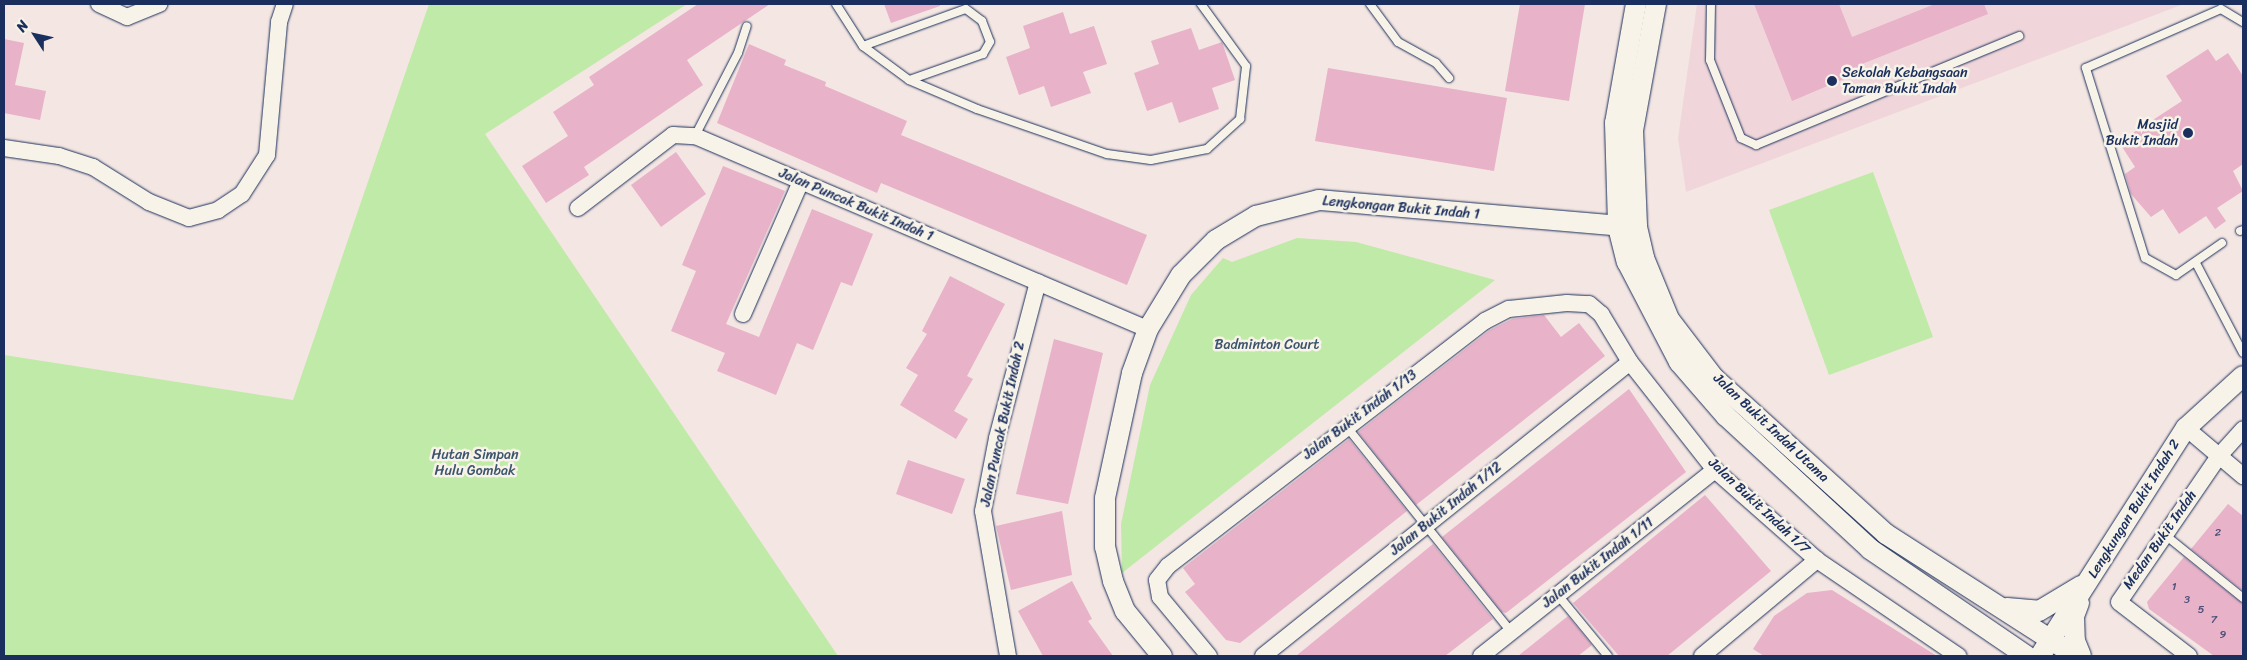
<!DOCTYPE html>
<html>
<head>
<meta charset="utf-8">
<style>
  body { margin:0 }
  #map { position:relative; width:2247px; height:660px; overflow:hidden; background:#f4e6e2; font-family:Sriracha,sans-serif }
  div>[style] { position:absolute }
  .built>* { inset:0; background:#f0d6da }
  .green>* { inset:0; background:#c0eaa7 }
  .building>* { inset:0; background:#e8b2c9 }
  .roads { filter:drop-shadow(0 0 1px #1b2f5e) drop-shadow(0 0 1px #1b2f5e) }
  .service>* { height:8px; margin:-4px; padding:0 4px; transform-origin:4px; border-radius:4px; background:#f7f3e8 }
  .minor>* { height:16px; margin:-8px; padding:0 8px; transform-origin:8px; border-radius:8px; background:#f7f3e8 }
  .tertiary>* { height:20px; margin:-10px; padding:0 10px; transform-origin:10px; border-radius:10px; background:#f7f3e8 }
  .dots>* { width:14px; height:14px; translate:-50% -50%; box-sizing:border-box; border:2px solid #f7f3e8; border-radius:50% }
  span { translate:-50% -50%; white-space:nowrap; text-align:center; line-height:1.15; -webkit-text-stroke:5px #f7f3e8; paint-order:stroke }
  .number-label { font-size:11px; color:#4e5079 }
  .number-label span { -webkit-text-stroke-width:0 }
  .poi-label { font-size:14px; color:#1b2f5e }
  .left { translate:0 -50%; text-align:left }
  .right { translate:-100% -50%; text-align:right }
  .street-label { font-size:14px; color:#1b2f5e }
  .park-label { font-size:14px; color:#3c546d }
  .frame { position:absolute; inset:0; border:5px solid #1b2f5e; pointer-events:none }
  .north { position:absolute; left:10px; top:10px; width:50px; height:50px; -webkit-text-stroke:4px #f7f3e8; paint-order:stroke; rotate:305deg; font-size:14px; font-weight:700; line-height:20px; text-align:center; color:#1b2f5e }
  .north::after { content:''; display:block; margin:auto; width:18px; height:22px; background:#1b2f5e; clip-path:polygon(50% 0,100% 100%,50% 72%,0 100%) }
</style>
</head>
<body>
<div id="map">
  <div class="built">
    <i style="clip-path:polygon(1697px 4px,2184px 4px,1686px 192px,1678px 138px)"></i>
  </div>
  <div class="green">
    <i style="clip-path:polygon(429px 4px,687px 4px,485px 134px,838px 656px,4px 656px,4px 355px,293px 400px)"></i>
    <i style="clip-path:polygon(1873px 172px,1933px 337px,1829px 375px,1769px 210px)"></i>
    <i style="clip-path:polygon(1297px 238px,1356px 242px,1495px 280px,1122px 573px,1121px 524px,1150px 385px,1191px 295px,1223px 258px,1232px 262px)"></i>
  </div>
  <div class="building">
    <i style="clip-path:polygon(698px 4px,770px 4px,687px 60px,703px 85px,584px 167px,589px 175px,546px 203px,522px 166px,568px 136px,553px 112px,594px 85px,589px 77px)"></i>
    <i style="clip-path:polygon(884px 4px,940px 4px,940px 6px,891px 23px)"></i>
    <i style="clip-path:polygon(1520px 4px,1585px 4px,1569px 101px,1505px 91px)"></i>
    <i style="clip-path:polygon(1754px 4px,1839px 4px,1852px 37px,1935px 4px,1984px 4px,1988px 14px,1862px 64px,1865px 70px,1792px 101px)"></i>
    <i style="clip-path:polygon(1063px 12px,1070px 34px,1094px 26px,1107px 64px,1083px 72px,1091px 93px,1051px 107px,1044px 86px,1019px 95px,1006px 57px,1030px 48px,1023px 26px)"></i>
    <i style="clip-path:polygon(1191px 28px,1199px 50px,1222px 42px,1235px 80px,1212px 88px,1219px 109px,1179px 123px,1172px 102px,1147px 111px,1134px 73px,1159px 64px,1151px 41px)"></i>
    <i style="clip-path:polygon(4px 39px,24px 43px,15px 85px,46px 91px,40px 120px,4px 113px)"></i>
    <i style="clip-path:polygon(749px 44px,786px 60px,784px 65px,826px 82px,825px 86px,907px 121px,901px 135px,1147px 235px,1127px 285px,881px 183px,877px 193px,717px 123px)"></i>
    <i style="clip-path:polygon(2208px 49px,2216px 61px,2228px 53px,2243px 76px,2243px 164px,2233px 171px,2243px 191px,2217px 208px,2226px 221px,2215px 229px,2206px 216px,2179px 234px,2163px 209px,2151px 217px,2131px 194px,2125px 174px,2135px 167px,2119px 142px,2182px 101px,2166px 76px)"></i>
    <i style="clip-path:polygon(1328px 68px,1507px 98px,1494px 171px,1315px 141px)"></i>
    <i style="clip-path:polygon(676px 152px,706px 194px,661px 227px,631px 185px)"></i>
    <i style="clip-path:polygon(723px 166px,785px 191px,726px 324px,759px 337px,812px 209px,873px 234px,852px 286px,841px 282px,813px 350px,797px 343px,776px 395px,717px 371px,725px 353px,671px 331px,696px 271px,682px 265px)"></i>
    <i style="clip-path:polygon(950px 276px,1005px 304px,967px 376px,973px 379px,954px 411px,968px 419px,956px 439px,900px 405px,918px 375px,906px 368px,927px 334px,922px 331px)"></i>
    <i style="clip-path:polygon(1544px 315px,1561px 337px,1579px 323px,1605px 356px,1416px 505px,1358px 432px,1490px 330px,1512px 319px)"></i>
    <i style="clip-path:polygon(1054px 339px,1103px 353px,1068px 504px,1016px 494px)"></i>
    <i style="clip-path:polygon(1629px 389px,1686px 472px,1506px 613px,1502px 612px,1442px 537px)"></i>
    <i style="clip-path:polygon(1349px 439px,1407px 511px,1240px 643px,1226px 640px,1185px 592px,1195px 584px,1183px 568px)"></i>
    <i style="clip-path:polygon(908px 460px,965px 479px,952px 514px,896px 494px)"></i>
    <i style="clip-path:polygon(1705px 495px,1771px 571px,1667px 656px,1619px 656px,1573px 603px)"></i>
    <i style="clip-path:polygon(2228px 504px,2243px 516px,2243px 591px,2191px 549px)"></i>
    <i style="clip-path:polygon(1062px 511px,1072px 575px,1011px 590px,996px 526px)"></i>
    <i style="clip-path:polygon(1433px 544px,1493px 619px,1445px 656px,1296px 656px)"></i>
    <i style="clip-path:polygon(2184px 557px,2243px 604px,2243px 656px,2214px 656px,2149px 609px,2147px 602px)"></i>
    <i style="clip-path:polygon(1072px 581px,1092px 619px,1088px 621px,1113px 656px,1043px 656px,1018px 611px)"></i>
    <i style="clip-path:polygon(1832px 590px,1937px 656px,1764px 656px,1753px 649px,1774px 616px,1807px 593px)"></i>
    <i style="clip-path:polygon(1568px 616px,1592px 645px,1578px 656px,1518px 656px)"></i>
  </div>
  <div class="roads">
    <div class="service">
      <i style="left:836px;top:4px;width:50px;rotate:57.3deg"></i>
      <i style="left:863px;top:46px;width:57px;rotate:36.5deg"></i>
      <i style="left:909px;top:80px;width:74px;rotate:23.1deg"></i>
      <i style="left:977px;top:109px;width:138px;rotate:19.1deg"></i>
      <i style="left:1107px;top:154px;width:44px;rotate:7.8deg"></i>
      <i style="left:1151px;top:160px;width:57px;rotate:-11.1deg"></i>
      <i style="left:1207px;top:149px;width:45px;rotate:-42.3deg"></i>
      <i style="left:1240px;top:119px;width:53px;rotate:-83.5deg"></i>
      <i style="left:1246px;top:66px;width:77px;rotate:-126deg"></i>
      <i style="left:1370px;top:4px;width:47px;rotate:53.6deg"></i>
      <i style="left:1398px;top:42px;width:43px;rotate:28.9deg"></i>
      <i style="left:1436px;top:63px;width:20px;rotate:49deg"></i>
      <i style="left:1711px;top:4px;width:56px;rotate:91deg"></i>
      <i style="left:1710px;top:60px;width:84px;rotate:68.3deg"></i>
      <i style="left:1741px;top:138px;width:17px;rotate:25deg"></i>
      <i style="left:1756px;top:145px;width:285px;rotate:-22.5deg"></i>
      <i style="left:863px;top:46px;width:109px;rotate:-19.8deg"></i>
      <i style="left:966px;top:9px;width:20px;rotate:37deg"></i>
      <i style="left:982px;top:21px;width:22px;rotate:69deg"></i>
      <i style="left:990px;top:42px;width:14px;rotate:120deg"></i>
      <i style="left:983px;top:54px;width:78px;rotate:160.6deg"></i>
      <i style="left:695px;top:136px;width:93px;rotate:-62.6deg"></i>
      <i style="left:738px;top:53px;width:28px;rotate:-72deg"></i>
      <i style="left:2240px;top:231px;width:3px;rotate:-18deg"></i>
      <i style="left:2222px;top:243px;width:56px;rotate:145.2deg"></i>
      <i style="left:2176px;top:275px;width:35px;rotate:-151deg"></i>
      <i style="left:2145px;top:258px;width:199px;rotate:-107.3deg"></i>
      <i style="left:2086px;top:68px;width:147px;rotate:-23.6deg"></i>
      <i style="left:2221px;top:9px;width:26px;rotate:31deg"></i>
      <i style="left:2197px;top:265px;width:99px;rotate:62.4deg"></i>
      <i style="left:1347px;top:427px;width:263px;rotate:51.3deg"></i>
      <i style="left:2164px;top:534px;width:102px;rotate:39deg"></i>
      <i style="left:1557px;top:594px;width:80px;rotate:50.6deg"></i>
    </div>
    <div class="minor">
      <i style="left:99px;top:4px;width:31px;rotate:25deg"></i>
      <i style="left:127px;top:17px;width:35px;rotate:-22deg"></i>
      <i style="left:4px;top:148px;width:56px;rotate:8.3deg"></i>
      <i style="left:59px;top:156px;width:36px;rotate:18deg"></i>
      <i style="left:93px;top:167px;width:66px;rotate:32deg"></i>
      <i style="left:149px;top:202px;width:43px;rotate:21.8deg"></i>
      <i style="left:189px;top:218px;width:30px;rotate:-15deg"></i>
      <i style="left:218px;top:210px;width:29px;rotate:-34deg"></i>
      <i style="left:242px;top:194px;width:46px;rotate:-57.3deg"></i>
      <i style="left:267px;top:155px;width:134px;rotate:-84.8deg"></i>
      <i style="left:279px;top:22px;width:19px;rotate:-72deg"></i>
      <i style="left:578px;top:208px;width:120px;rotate:-37.5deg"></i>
      <i style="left:673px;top:135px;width:22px;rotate:3deg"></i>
      <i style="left:695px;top:136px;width:492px;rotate:23.1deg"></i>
      <i style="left:743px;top:314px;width:145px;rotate:-66.4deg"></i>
      <i style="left:2186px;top:428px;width:75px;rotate:40.1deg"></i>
      <i style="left:1008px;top:656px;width:147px;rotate:-99.8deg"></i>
      <i style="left:983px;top:511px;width:74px;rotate:-79.1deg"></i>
      <i style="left:997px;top:438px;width:161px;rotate:-75.3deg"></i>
      <i style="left:1209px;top:656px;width:77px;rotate:-129.7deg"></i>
      <i style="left:1160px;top:597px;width:17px;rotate:-100deg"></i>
      <i style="left:1157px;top:580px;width:18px;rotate:-52deg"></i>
      <i style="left:1168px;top:566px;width:401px;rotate:-37.7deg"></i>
      <i style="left:1485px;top:321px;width:27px;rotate:-27deg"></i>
      <i style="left:1509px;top:309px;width:58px;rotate:-5.9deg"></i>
      <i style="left:1567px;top:303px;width:22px;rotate:3deg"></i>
      <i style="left:1589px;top:304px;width:16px;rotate:40deg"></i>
      <i style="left:1601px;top:314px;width:56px;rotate:58.9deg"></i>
      <i style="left:1630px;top:362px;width:137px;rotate:51.8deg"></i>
      <i style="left:1715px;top:470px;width:136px;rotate:41.4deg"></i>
      <i style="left:1817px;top:560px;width:171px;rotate:34.2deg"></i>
      <i style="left:1263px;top:656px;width:470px;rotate:-38.7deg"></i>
      <i style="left:1481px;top:656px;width:299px;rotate:-38.5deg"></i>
      <i style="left:1702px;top:656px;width:150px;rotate:-39.9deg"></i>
      <i style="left:2189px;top:656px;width:88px;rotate:-142.4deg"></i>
      <i style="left:2119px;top:602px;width:177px;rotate:-55.6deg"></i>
      <i style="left:2219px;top:456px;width:36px;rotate:-48deg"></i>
    </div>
    <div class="tertiary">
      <i style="left:1636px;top:4px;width:121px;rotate:100deg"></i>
      <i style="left:1615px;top:123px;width:104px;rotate:88.3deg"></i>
      <i style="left:1618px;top:227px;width:36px;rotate:76deg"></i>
      <i style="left:1627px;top:262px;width:113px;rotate:62.5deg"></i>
      <i style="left:1679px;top:362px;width:72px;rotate:49deg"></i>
      <i style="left:1726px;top:416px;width:196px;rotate:42.7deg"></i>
      <i style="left:1870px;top:549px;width:190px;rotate:34.3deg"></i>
      <i style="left:1656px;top:4px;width:128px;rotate:100.3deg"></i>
      <i style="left:1633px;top:130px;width:97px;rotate:87.6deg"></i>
      <i style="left:1637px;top:227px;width:32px;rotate:77deg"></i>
      <i style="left:1644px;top:258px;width:66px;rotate:67.7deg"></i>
      <i style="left:1669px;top:319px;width:74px;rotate:52.7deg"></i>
      <i style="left:1714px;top:378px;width:232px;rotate:42.2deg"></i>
      <i style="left:1886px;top:534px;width:226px;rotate:32.7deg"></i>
      <i style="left:2079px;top:603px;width:14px;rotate:111deg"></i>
      <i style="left:2074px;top:616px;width:25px;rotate:88deg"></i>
      <i style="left:2075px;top:641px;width:16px;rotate:68deg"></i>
      <i style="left:2007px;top:608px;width:32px;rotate:5deg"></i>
      <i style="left:2039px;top:611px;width:49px;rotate:-30.8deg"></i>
      <i style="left:1162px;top:656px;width:58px;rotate:-129.4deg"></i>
      <i style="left:1125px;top:611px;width:32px;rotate:-112deg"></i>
      <i style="left:1113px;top:581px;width:35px;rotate:-103deg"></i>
      <i style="left:1105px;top:547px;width:49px;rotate:-90deg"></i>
      <i style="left:1105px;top:498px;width:128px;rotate:-77.8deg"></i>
      <i style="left:1132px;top:373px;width:47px;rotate:-70deg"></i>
      <i style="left:1148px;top:329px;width:63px;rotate:-58.6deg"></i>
      <i style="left:1181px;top:275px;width:49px;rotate:-45deg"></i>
      <i style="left:1216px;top:240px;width:47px;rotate:-31deg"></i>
      <i style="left:1256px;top:216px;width:65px;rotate:-14.3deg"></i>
      <i style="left:1319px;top:200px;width:319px;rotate:4.9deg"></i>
      <i style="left:2040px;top:656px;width:271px;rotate:-57.4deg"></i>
      <i style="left:2186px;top:428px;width:77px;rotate:-42.4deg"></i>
    </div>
  </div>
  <div class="dots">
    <i style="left:1832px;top:81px;background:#1b2f5e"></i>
    <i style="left:2188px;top:133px;background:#1b2f5e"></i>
  </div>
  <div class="number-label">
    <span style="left:2218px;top:533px">2</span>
    <span style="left:2174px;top:587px">1</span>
    <span style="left:2187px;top:600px">3</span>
    <span style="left:2201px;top:610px">5</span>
    <span style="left:2214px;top:620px">7</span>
    <span style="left:2223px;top:635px">9</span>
  </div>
  <div class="poi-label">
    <span class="left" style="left:1842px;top:81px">Sekolah Kebangsaan<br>Taman Bukit Indah</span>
    <span class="right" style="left:2178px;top:133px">Masjid<br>Bukit Indah</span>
  </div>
  <div class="street-label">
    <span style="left:856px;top:205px;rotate:23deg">Jalan Puncak Bukit Indah 1</span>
    <span style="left:1401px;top:208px;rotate:5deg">Lengkongan Bukit Indah 1</span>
    <span style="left:1360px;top:415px;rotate:-37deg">Jalan Bukit Indah 1/13</span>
    <span style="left:1003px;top:424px;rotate:-78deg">Jalan Puncak Bukit Indah 2</span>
    <span style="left:1771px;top:428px;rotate:43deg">Jalan Bukit Indah Utama</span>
    <span style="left:1759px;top:506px;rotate:43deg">Jalan Bukit Indah 1/7</span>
    <span style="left:1446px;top:509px;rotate:-39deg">Jalan Bukit Indah 1/12</span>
    <span style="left:2134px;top:509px;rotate:-58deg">Lengkungan Bukit Indah 2</span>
    <span style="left:2160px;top:540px;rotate:-55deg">Medan Bukit Indah</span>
    <span style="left:1598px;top:563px;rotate:-38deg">Jalan Bukit Indah 1/11</span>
  </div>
  <div class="park-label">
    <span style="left:1267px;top:345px">Badminton Court</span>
    <span style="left:475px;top:463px">Hutan Simpan<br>Hulu Gombak</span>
  </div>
  <div class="frame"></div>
  <div class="north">N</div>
</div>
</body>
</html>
